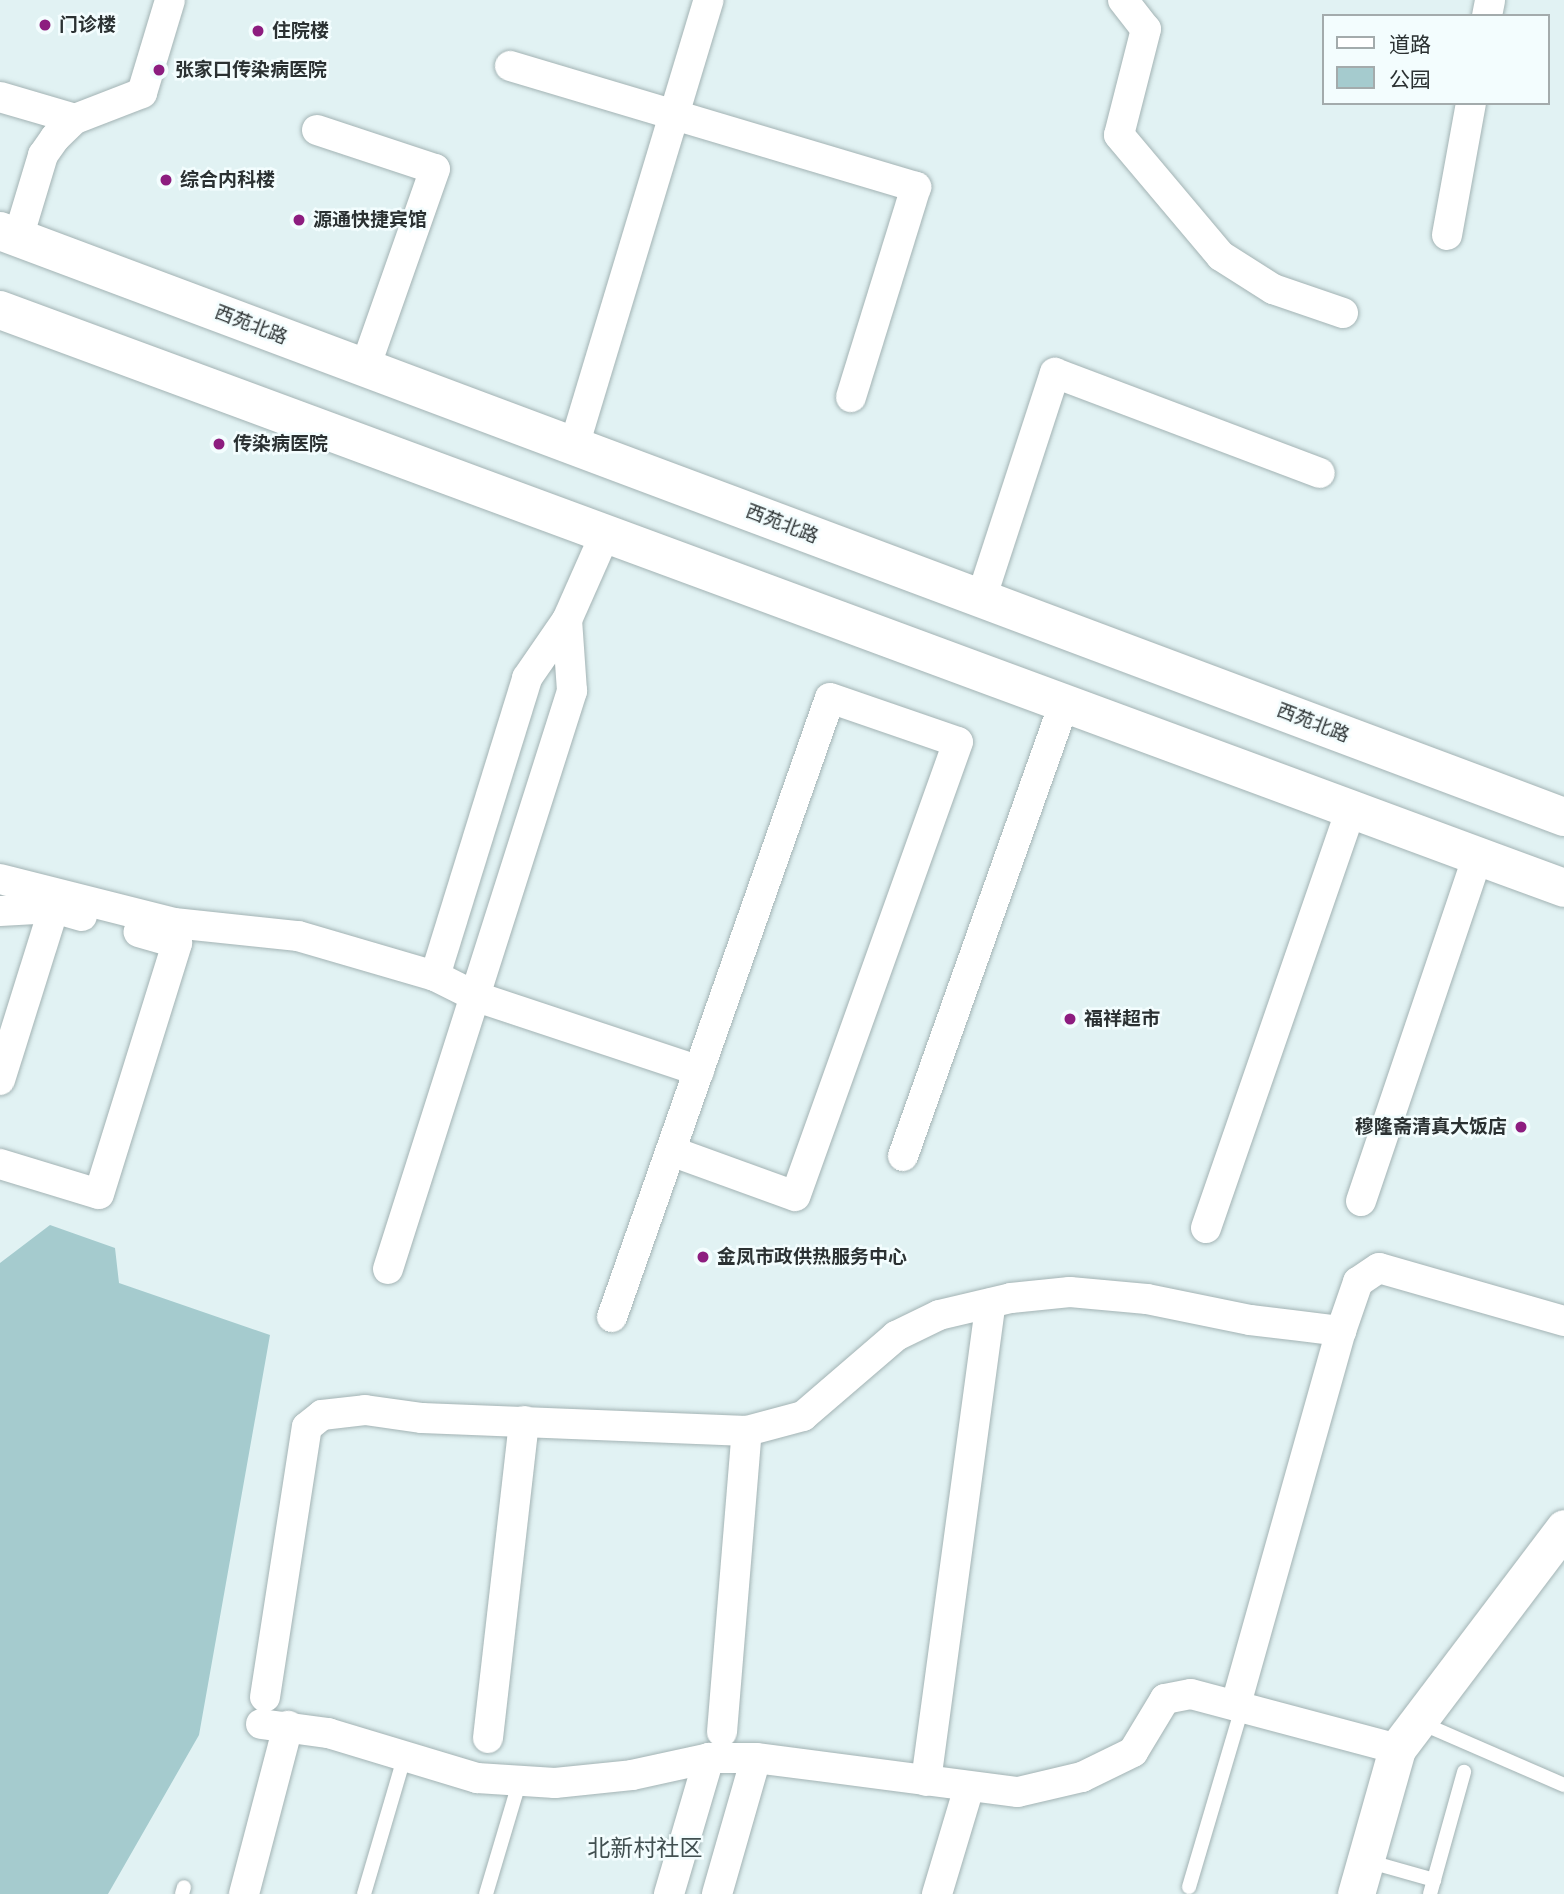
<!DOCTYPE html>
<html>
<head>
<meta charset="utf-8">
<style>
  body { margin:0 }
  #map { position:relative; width:1564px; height:1894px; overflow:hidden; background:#e1f2f3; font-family:"IBM Plex Sans","Noto Sans SC",sans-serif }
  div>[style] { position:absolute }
  .green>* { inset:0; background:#a5cbce }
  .roads { filter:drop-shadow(0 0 2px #a3b3b4) drop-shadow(0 0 2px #a3b3b4) }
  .service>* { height:14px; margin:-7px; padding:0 7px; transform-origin:7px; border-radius:7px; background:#fff }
  .minor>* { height:30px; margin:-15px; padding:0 15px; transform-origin:15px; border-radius:15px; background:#fff }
  .tertiary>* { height:37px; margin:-18.5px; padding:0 18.5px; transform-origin:18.5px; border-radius:18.5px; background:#fff }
  .primary>* { height:38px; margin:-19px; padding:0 19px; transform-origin:19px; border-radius:19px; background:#fff }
  .dots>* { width:19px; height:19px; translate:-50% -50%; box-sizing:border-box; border:4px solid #f3fdfe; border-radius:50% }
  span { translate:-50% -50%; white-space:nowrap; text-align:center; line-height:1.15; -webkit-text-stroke:5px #f3fdfe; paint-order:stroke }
  .poi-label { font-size:19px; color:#2b3132; font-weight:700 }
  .left { translate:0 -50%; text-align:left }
  .right { translate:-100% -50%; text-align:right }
  .street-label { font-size:19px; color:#2b3132 }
  .quarter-label { font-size:23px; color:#414f50 }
  .legend { position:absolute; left:1322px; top:14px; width:228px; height:91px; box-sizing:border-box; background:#f3fdfe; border:2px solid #a3abac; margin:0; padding:9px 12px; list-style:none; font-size:21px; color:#2b3132 }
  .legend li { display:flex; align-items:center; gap:14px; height:35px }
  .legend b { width:35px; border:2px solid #a3abac }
</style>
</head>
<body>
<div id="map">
  <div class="green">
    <i style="clip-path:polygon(50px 1225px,115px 1248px,119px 1283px,270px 1335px,199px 1735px,108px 1894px,0 1894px,0 1263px)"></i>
  </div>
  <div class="roads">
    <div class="service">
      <i style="left:1419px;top:1722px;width:158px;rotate:23.5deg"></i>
      <i style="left:1367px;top:1861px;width:70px;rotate:15.8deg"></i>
      <i style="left:1189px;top:1887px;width:190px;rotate:-73.5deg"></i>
      <i style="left:182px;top:1894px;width:7px;rotate:-74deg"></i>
      <i style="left:364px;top:1894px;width:145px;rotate:-73.6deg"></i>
      <i style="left:486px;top:1894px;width:119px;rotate:-73.4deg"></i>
      <i style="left:1430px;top:1894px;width:127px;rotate:-74.4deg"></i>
    </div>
    <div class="minor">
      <i style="left:1123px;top:0;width:37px;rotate:52deg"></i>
      <i style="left:1146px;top:29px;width:109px;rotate:104.3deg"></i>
      <i style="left:1119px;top:135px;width:158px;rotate:49.9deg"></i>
      <i style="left:1221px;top:256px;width:62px;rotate:32.4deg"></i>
      <i style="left:1273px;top:289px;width:74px;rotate:18.9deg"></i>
      <i style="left:1487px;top:16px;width:16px;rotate:-79deg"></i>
      <i style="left:510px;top:66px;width:424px;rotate:16.6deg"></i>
      <i style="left:916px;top:187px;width:220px;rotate:107.2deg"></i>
      <i style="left:0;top:97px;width:78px;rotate:16.3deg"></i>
      <i style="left:317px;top:130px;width:124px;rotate:18.3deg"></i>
      <i style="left:435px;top:169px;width:211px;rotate:109.4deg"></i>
      <i style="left:1447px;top:235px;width:134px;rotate:-79.7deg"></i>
      <i style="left:18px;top:238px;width:87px;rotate:-73.2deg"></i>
      <i style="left:43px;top:155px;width:21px;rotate:-55deg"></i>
      <i style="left:55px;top:138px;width:28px;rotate:-44deg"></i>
      <i style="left:75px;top:119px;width:72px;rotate:-21.2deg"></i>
      <i style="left:142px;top:93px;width:97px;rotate:-73.2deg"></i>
      <i style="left:574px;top:446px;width:466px;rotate:-73.2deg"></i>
      <i style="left:981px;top:599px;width:238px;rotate:-71.9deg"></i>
      <i style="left:1055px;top:373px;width:283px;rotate:20.7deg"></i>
      <i style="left:0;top:879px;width:179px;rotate:14.2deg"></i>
      <i style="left:174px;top:923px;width:125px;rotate:6deg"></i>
      <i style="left:298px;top:936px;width:143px;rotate:16.3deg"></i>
      <i style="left:435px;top:976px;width:47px;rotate:26.6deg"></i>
      <i style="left:477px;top:997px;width:234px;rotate:18.4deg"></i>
      <i style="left:0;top:911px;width:54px;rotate:-3.2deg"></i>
      <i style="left:54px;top:908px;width:29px;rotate:16deg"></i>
      <i style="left:435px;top:976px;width:312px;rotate:-72.8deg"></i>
      <i style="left:527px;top:678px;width:70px;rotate:-55.4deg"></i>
      <i style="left:0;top:1080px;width:180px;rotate:-72.6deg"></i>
      <i style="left:903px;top:1156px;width:484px;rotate:-70.4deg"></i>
      <i style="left:0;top:1164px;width:103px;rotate:16.9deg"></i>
      <i style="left:99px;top:1194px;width:263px;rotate:-72.7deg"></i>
      <i style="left:177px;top:943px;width:40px;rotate:-164deg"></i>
      <i style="left:1361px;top:1201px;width:364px;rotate:-71.3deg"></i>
      <i style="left:1206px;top:1228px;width:443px;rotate:-70.9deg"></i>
      <i style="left:388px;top:1269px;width:607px;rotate:-72.34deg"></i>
      <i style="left:572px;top:691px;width:71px;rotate:-94deg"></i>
      <i style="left:567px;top:620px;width:96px;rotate:-66.1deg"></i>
      <i style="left:612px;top:1317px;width:656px;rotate:-70.6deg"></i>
      <i style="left:830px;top:698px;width:135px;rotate:19deg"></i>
      <i style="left:958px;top:742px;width:482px;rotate:109.7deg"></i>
      <i style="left:795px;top:1196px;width:132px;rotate:-160.1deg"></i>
      <i style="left:265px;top:1697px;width:273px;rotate:-81.2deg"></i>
      <i style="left:307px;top:1427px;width:19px;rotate:-39deg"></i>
      <i style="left:322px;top:1415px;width:43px;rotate:-6.6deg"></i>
      <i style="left:365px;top:1410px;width:58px;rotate:8deg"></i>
      <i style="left:422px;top:1418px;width:325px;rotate:2.3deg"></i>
      <i style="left:747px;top:1431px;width:58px;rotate:-15deg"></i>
      <i style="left:803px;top:1416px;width:123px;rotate:-40.7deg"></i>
      <i style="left:896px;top:1336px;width:48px;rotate:-26deg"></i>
      <i style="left:939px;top:1315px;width:74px;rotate:-13.3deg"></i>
      <i style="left:1011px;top:1298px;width:59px;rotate:-5.8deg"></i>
      <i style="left:1070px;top:1292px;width:77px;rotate:5.2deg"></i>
      <i style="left:1147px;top:1299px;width:105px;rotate:11.5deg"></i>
      <i style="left:1250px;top:1320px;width:92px;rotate:6.9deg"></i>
      <i style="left:1341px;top:1331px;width:52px;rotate:-70.9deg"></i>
      <i style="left:1358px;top:1282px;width:25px;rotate:-34deg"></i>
      <i style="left:1379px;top:1268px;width:192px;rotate:16deg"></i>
      <i style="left:1236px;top:1704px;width:387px;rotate:-74.3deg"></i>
      <i style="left:261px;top:1724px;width:68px;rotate:7.7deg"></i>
      <i style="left:328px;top:1733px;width:156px;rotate:16.8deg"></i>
      <i style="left:477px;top:1778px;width:78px;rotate:3.7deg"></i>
      <i style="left:555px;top:1783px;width:77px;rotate:-5.9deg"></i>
      <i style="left:632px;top:1775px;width:79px;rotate:-12.4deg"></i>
      <i style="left:709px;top:1758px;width:47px"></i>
      <i style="left:756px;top:1758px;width:264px;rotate:7.4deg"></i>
      <i style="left:1018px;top:1792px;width:66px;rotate:-13.2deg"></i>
      <i style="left:1082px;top:1777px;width:57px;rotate:-26.1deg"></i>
      <i style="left:1133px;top:1752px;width:62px;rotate:-58.9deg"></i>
      <i style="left:1165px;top:1699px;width:26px;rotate:-11deg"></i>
      <i style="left:1191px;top:1694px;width:213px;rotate:14.9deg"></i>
      <i style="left:722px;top:1732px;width:302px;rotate:-85.3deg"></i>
      <i style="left:488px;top:1738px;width:319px;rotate:-83.5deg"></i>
      <i style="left:926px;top:1781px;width:482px;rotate:-82.3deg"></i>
      <i style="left:244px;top:1894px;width:174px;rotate:-75.3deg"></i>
      <i style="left:669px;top:1894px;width:142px;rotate:-73.6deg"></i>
      <i style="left:717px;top:1894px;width:141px;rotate:-74deg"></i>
      <i style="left:937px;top:1894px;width:112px;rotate:-73.3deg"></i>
    </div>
    <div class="tertiary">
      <i style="left:1356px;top:1894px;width:151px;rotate:-74.2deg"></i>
      <i style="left:1397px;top:1749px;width:277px;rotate:-52.9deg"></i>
    </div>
    <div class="primary">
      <i style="left:0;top:231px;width:1670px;rotate:20.54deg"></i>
      <i style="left:0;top:310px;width:1667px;rotate:20.28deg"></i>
    </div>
  </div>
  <div class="dots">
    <i style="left:45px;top:25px;background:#8d1d7f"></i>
    <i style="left:258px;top:31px;background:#8d1d7f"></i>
    <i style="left:159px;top:70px;background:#8d1d7f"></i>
    <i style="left:166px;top:180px;background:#8d1d7f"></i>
    <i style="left:299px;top:220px;background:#8d1d7f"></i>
    <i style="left:219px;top:444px;background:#8d1d7f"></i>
    <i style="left:1070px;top:1019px;background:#8d1d7f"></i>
    <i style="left:1521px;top:1127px;background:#8d1d7f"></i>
    <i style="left:703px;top:1257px;background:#8d1d7f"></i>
  </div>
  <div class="poi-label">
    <span class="left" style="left:59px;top:25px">门诊楼</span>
    <span class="left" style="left:272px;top:31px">住院楼</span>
    <span class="left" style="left:175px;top:70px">张家口传染病医院</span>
    <span class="left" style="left:180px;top:180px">综合内科楼</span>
    <span class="left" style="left:313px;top:220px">源通快捷宾馆</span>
    <span class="left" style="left:233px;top:444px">传染病医院</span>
    <span class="left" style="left:1084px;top:1019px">福祥超市</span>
    <span class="right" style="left:1507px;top:1127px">穆隆斋清真大饭店</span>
    <span class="left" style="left:717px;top:1257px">金凤市政供热服务中心</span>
  </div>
  <div class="street-label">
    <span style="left:251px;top:325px;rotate:21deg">西苑北路</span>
    <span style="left:782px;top:524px;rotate:21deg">西苑北路</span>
    <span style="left:1313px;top:723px;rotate:21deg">西苑北路</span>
  </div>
  <div class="quarter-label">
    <span style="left:645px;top:1847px">北新村社区</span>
  </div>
  <ul class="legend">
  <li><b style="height:9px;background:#fff"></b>道路</li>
  <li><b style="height:19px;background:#a5cbce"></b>公园</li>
  </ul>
</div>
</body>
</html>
